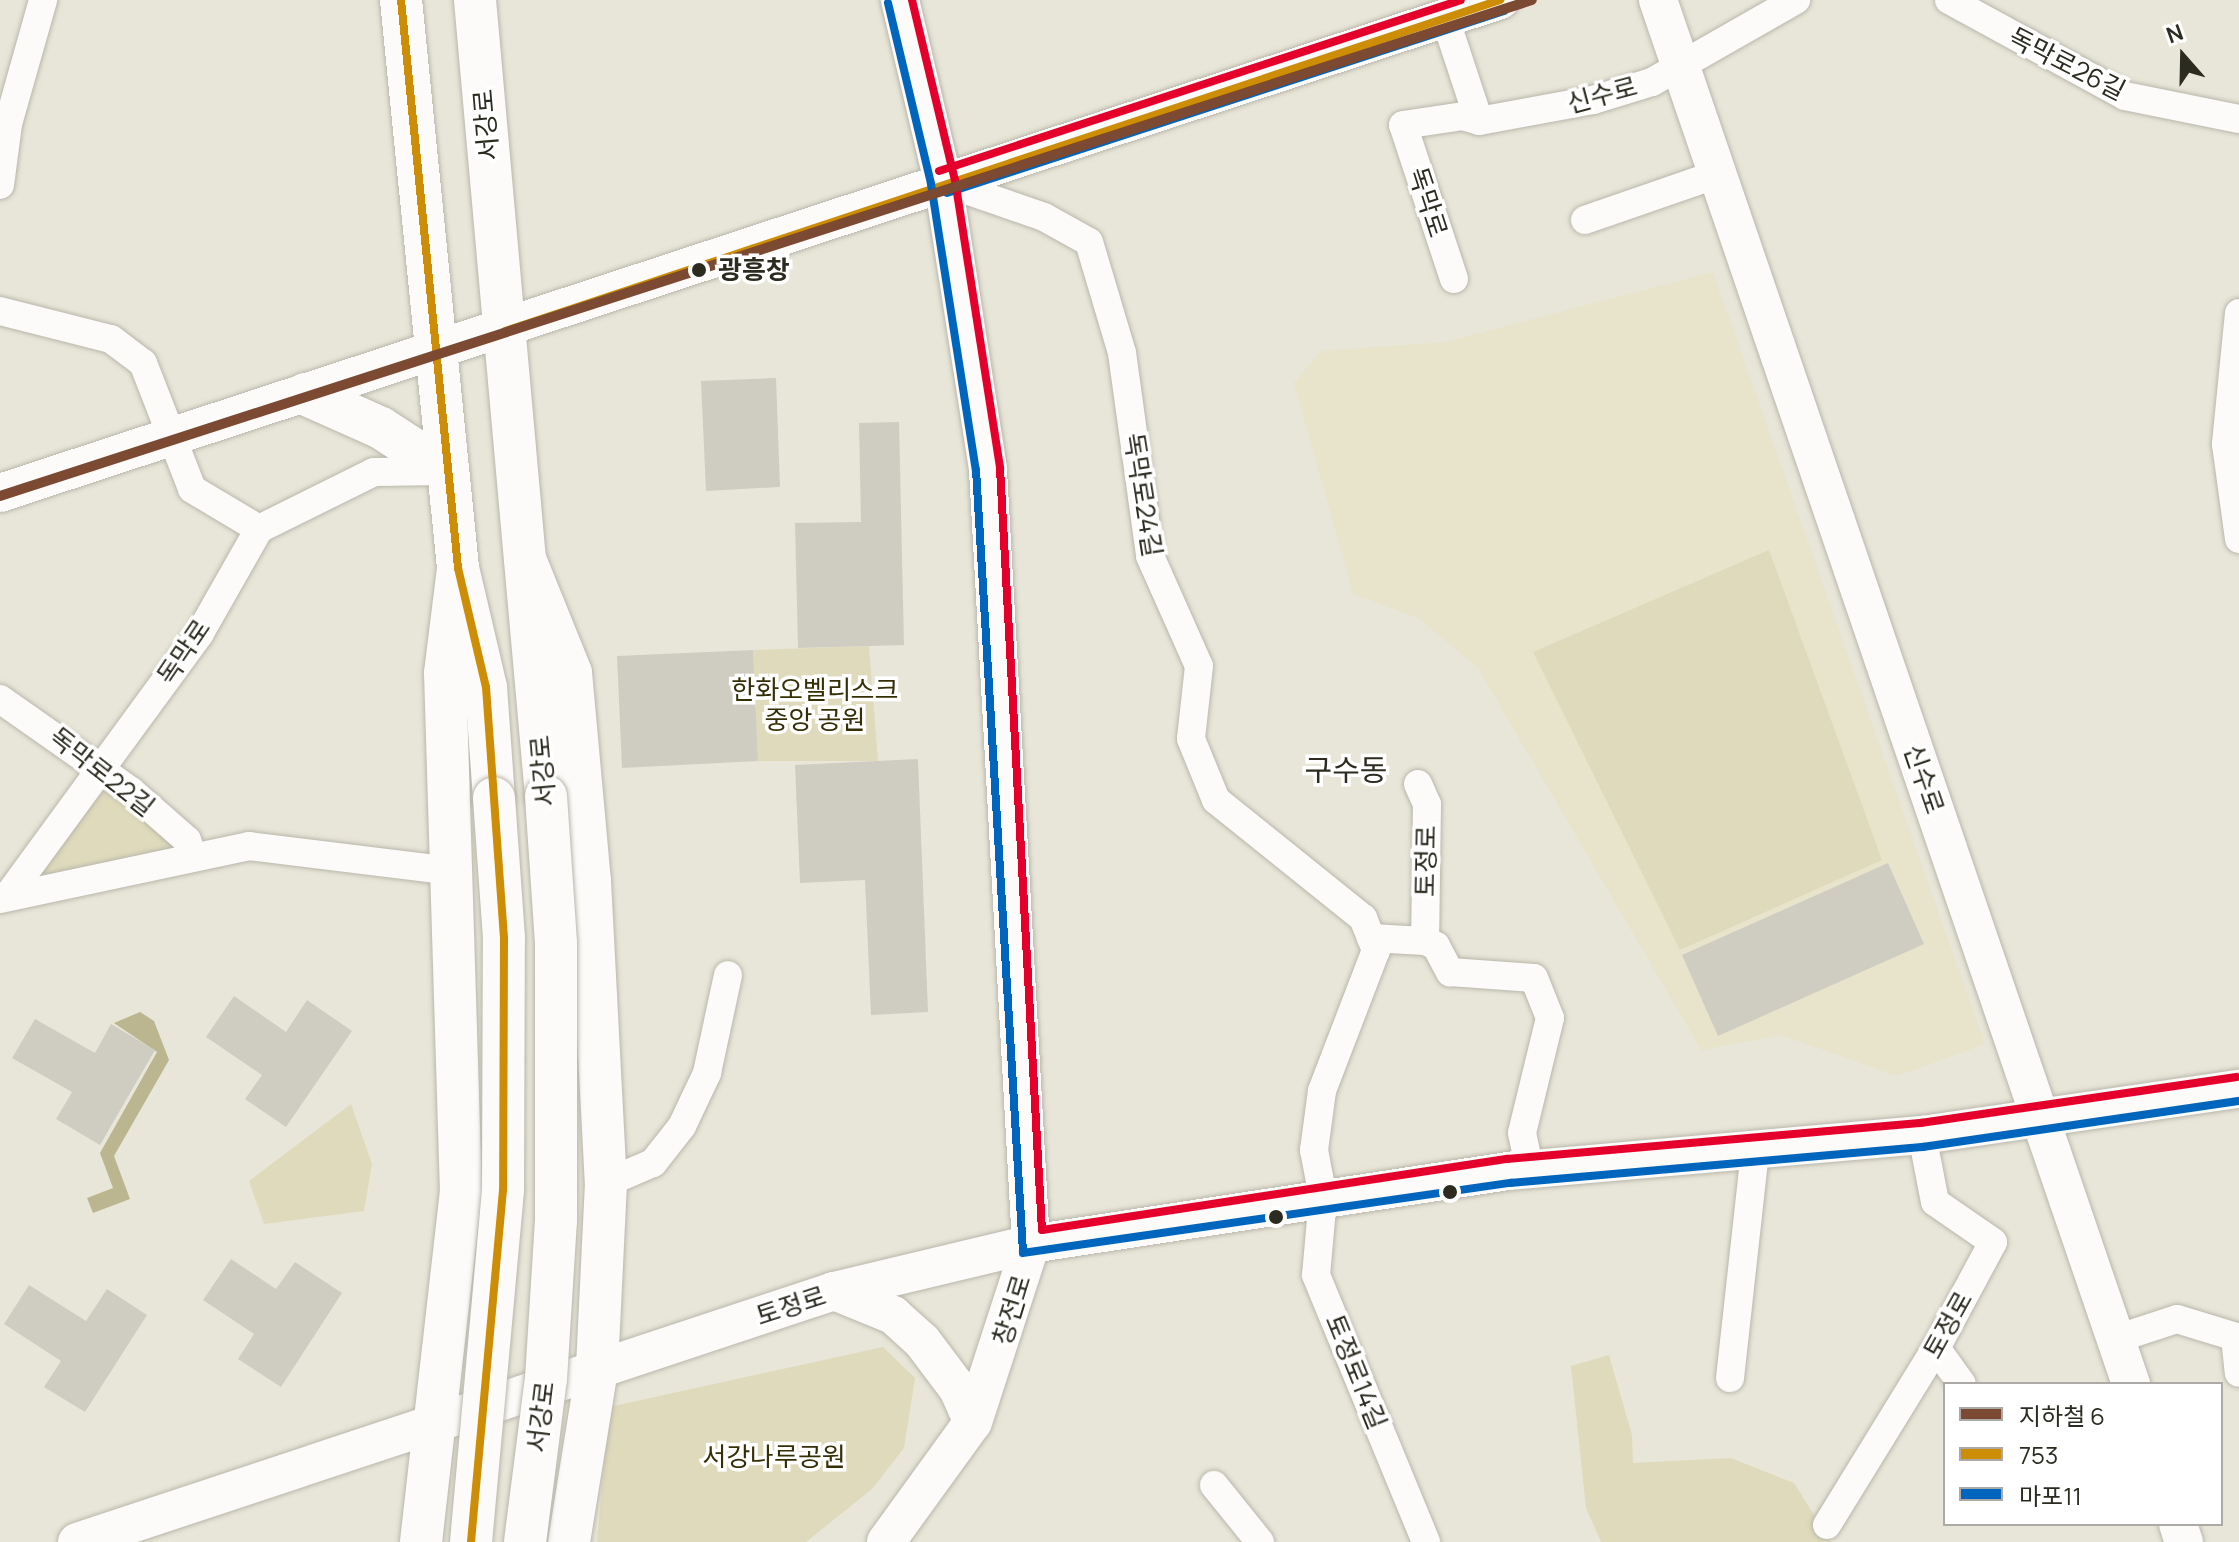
<!DOCTYPE html>
<html>
<head>
<meta charset="utf-8">
<style>
  body { margin:0 }
  #map { position:relative; width:2239px; height:1542px; overflow:hidden; background:#e8e6d8; font-family:Manrope,"Noto Sans KR",sans-serif }
  div>[style] { position:absolute }
  .built>* { inset:0; background:#e7e4cb }
  .green>* { inset:0; background:#dfdabb }
  .water>* { inset:0; background:#bbb68f }
  .building>* { inset:0; background:#cfcdc2 }
  .roads { filter:drop-shadow(0 0 2px #b9b7ac) drop-shadow(0 0 2px #b9b7ac) }
  .street>* { height:28px; margin:-14px; padding:0 14px; transform-origin:14px; border-radius:14px; background:#fcfbf9 }
  .secondary>* { height:38px; margin:-19px; padding:0 19px; transform-origin:19px; border-radius:19px; background:#fcfbf9 }
  .primary>* { height:42px; margin:-21px; padding:0 21px; transform-origin:21px; border-radius:21px; background:#fcfbf9 }
  .bridges { filter:drop-shadow(0 0 2px #b9b7ac) drop-shadow(0 0 2px #b9b7ac) }
  .primary-bridge>* { height:42px; margin:-21px; padding:0 21px; transform-origin:21px; border-radius:21px; background:#fcfbf9 }
  .bus-1>* { height:8px; margin:-4px; padding:0 4px; transform-origin:4px; border-radius:4px; background:#ce8d06 }
  .bus-2>* { height:8px; margin:-4px; padding:0 4px; transform-origin:4px; border-radius:4px; background:#0065bd }
  .bus-3>* { height:8px; margin:-4px; padding:0 4px; transform-origin:4px; border-radius:4px; background:#e4002b }
  .metro-1>* { height:10px; margin:-5px; padding:0 5px; transform-origin:5px; border-radius:5px; background:#7c4932 }
  .dots>* { width:22px; height:22px; translate:-50% -50%; box-sizing:border-box; border:4px solid #fff; border-radius:50% }
  span { translate:-50% -50%; white-space:nowrap; text-align:center; line-height:1.15; -webkit-text-stroke:7px #fff; paint-order:stroke }
  .street-label { font-size:26px; color:#2c2b20 }
  .stop-label { font-size:26px; color:#2c2b20; font-weight:700 }
  .left { translate:0 -50%; text-align:left }
  .park-label { font-size:26px; color:#352f05 }
  .quarter-label { font-size:30px; color:#2c2b20 }
  .legend { position:absolute; left:1943px; top:1382px; width:280px; height:144px; box-sizing:border-box; background:#fff; border:2px solid #abaaa6; margin:0; padding:10px 14px; list-style:none; font-size:24px; color:#2c2b20 }
  .legend li { display:flex; align-items:center; gap:16px; height:40px }
  .legend b { width:40px; border:2px solid #abaaa6 }
  .north { position:absolute; left:2143px; top:16px; width:80px; height:80px; -webkit-text-stroke:6px #fff; paint-order:stroke; rotate:340deg; font-size:22px; font-weight:700; line-height:32px; text-align:center; color:#2c2b20 }
  .north::after { content:''; display:block; margin:auto; width:28px; height:36px; background:#2c2b20; clip-path:polygon(50% 0,100% 100%,50% 72%,0 100%) }
</style>
</head>
<body>
<div id="map">
  <div class="built">
    <i style="clip-path:polygon(1713px 272px,1985px 1044px,1897px 1076px,1781px 1035px,1701px 1050px,1478px 668px,1418px 618px,1353px 594px,1294px 383px,1321px 351px,1445px 342px)"></i>
  </div>
  <div class="green">
    <i style="clip-path:polygon(1769px 550px,1882px 860px,1680px 950px,1533px 652px)"></i>
    <i style="clip-path:polygon(869px 646px,878px 761px,758px 761px,753px 650px)"></i>
    <i style="clip-path:polygon(101px 779px,184px 851px,20px 886px)"></i>
    <i style="clip-path:polygon(351px 1104px,372px 1164px,364px 1211px,264px 1224px,249px 1181px)"></i>
    <i style="clip-path:polygon(883px 1347px,915px 1378px,904px 1448px,872px 1489px,806px 1542px,597px 1542px,609px 1407px)"></i>
    <i style="clip-path:polygon(1609px 1355px,1632px 1435px,1633px 1463px,1731px 1458px,1794px 1483px,1831px 1542px,1601px 1542px,1586px 1508px,1571px 1366px)"></i>
  </div>
  <div class="water">
    <i style="clip-path:polygon(140px 1012px,154px 1021px,169px 1060px,114px 1156px,130px 1199px,93px 1213px,87px 1198px,113px 1188px,100px 1153px,157px 1052px,114px 1023px)"></i>
  </div>
  <div class="building">
    <i style="clip-path:polygon(776px 378px,780px 487px,706px 491px,701px 381px)"></i>
    <i style="clip-path:polygon(899px 422px,904px 645px,798px 648px,795px 523px,861px 522px,859px 423px)"></i>
    <i style="clip-path:polygon(753px 650px,758px 761px,622px 768px,617px 656px)"></i>
    <i style="clip-path:polygon(918px 759px,928px 1012px,871px 1015px,865px 880px,800px 883px,795px 765px)"></i>
    <i style="clip-path:polygon(1888px 863px,1924px 944px,1718px 1036px,1682px 955px)"></i>
    <i style="clip-path:polygon(234px 996px,286px 1032px,307px 1000px,352px 1031px,286px 1127px,245px 1099px,262px 1075px,206px 1037px)"></i>
    <i style="clip-path:polygon(35px 1019px,95px 1053px,111px 1024px,155px 1050px,100px 1145px,56px 1119px,72px 1092px,12px 1058px)"></i>
    <i style="clip-path:polygon(231px 1259px,276px 1289px,295px 1262px,342px 1293px,281px 1387px,238px 1359px,254px 1334px,203px 1300px)"></i>
    <i style="clip-path:polygon(29px 1285px,86px 1321px,107px 1289px,147px 1315px,85px 1412px,44px 1387px,61px 1361px,4px 1324px)"></i>
  </div>
  <div class="roads">
    <div class="street">
      <i style="left:1949px;top:0;width:200px;rotate:28.6deg"></i>
      <i style="left:2125px;top:96px;width:116px;rotate:11.4deg"></i>
      <i style="left:1445px;top:18px;width:108px;rotate:71.7deg"></i>
      <i style="left:1479px;top:121px;width:116px;rotate:-10.4deg"></i>
      <i style="left:1593px;top:100px;width:62px;rotate:-17deg"></i>
      <i style="left:1652px;top:82px;width:166px;rotate:-29.7deg"></i>
      <i style="left:943px;top:182px;width:107px;rotate:19.1deg"></i>
      <i style="left:1044px;top:217px;width:51px;rotate:29.1deg"></i>
      <i style="left:1089px;top:242px;width:116px;rotate:73.4deg"></i>
      <i style="left:1122px;top:353px;width:205px;rotate:82.1deg"></i>
      <i style="left:1150px;top:556px;width:120px;rotate:66deg"></i>
      <i style="left:1199px;top:666px;width:73px;rotate:96.3deg"></i>
      <i style="left:1191px;top:739px;width:66px;rotate:67.7deg"></i>
      <i style="left:1216px;top:800px;width:189px;rotate:38.8deg"></i>
      <i style="left:1363px;top:918px;width:35px;rotate:68deg"></i>
      <i style="left:1376px;top:950px;width:151px;rotate:111deg"></i>
      <i style="left:1322px;top:1091px;width:60px;rotate:97.7deg"></i>
      <i style="left:1314px;top:1150px;width:48px;rotate:79.2deg"></i>
      <i style="left:1323px;top:1197px;width:78px;rotate:95.1deg"></i>
      <i style="left:1316px;top:1275px;width:289px;rotate:67.6deg"></i>
      <i style="left:0;top:185px;width:62px;rotate:-82.5deg"></i>
      <i style="left:8px;top:124px;width:129px;rotate:-74.2deg"></i>
      <i style="left:1585px;top:220px;width:144px;rotate:-19.1deg"></i>
      <i style="left:1454px;top:279px;width:162px;rotate:-108.3deg"></i>
      <i style="left:1403px;top:125px;width:61px;rotate:-8.5deg"></i>
      <i style="left:1463px;top:116px;width:17px;rotate:17deg"></i>
      <i style="left:0;top:311px;width:114px;rotate:14.2deg"></i>
      <i style="left:111px;top:339px;width:40px;rotate:37deg"></i>
      <i style="left:143px;top:363px;width:135px;rotate:68.7deg"></i>
      <i style="left:192px;top:489px;width:78px;rotate:30.8deg"></i>
      <i style="left:259px;top:529px;width:128px;rotate:-26.4deg"></i>
      <i style="left:374px;top:472px;width:72px;rotate:-0.8deg"></i>
      <i style="left:2239px;top:313px;width:132px;rotate:95.7deg"></i>
      <i style="left:2226px;top:444px;width:96px;rotate:82.2deg"></i>
      <i style="left:0;top:699px;width:160px;rotate:35.1deg"></i>
      <i style="left:131px;top:791px;width:74px;rotate:41.2deg"></i>
      <i style="left:187px;top:840px;width:18px;rotate:71deg"></i>
      <i style="left:1418px;top:784px;width:22px;rotate:66deg"></i>
      <i style="left:1427px;top:804px;width:137px;rotate:90.8deg"></i>
      <i style="left:7px;top:897px;width:327px;rotate:-53.8deg"></i>
      <i style="left:200px;top:633px;width:120px;rotate:-60.4deg"></i>
      <i style="left:0;top:899px;width:255px;rotate:-12deg"></i>
      <i style="left:249px;top:846px;width:206px;rotate:7deg"></i>
      <i style="left:1371px;top:938px;width:54px;rotate:3.2deg"></i>
      <i style="left:1425px;top:941px;width:12px;rotate:24deg"></i>
      <i style="left:1436px;top:946px;width:30px;rotate:62deg"></i>
      <i style="left:1450px;top:972px;width:84px;rotate:4.1deg"></i>
      <i style="left:1534px;top:978px;width:43px;rotate:68.2deg"></i>
      <i style="left:1550px;top:1018px;width:118px;rotate:103.7deg"></i>
      <i style="left:1522px;top:1133px;width:38px;rotate:78deg"></i>
      <i style="left:606px;top:1183px;width:51px;rotate:-23.1deg"></i>
      <i style="left:653px;top:1163px;width:47px;rotate:-51.9deg"></i>
      <i style="left:682px;top:1126px;width:59px;rotate:-64.7deg"></i>
      <i style="left:707px;top:1073px;width:100px;rotate:-77.9deg"></i>
      <i style="left:2235px;top:1337px;width:36px;rotate:84deg"></i>
      <i style="left:2116px;top:1339px;width:64px;rotate:-18.2deg"></i>
      <i style="left:2177px;top:1319px;width:65px;rotate:17deg"></i>
      <i style="left:1936px;top:1348px;width:44px;rotate:54.2deg"></i>
      <i style="left:1730px;top:1378px;width:226px;rotate:-83.7deg"></i>
      <i style="left:1214px;top:1485px;width:73px;rotate:51.1deg"></i>
      <i style="left:1827px;top:1525px;width:208px;rotate:-58.4deg"></i>
      <i style="left:1936px;top:1348px;width:120px;rotate:-61.7deg"></i>
      <i style="left:1993px;top:1242px;width:70px;rotate:-145.4deg"></i>
      <i style="left:1935px;top:1202px;width:68px;rotate:-101deg"></i>
    </div>
    <div class="secondary">
      <i style="left:1658px;top:0;width:1463px;rotate:71.13deg"></i>
      <i style="left:0;top:493px;width:1579px;rotate:-18.19deg"></i>
      <i style="left:834px;top:1291px;width:64px;rotate:22.1deg"></i>
      <i style="left:893px;top:1315px;width:39px;rotate:42deg"></i>
      <i style="left:922px;top:1341px;width:60px;rotate:53.1deg"></i>
      <i style="left:958px;top:1389px;width:36px;rotate:66deg"></i>
      <i style="left:2178px;top:1524px;width:19px;rotate:72deg"></i>
      <i style="left:77px;top:1542px;width:798px;rotate:-18.34deg"></i>
      <i style="left:834px;top:1291px;width:203px;rotate:-13.4deg"></i>
      <i style="left:1031px;top:1244px;width:485px;rotate:-8.7deg"></i>
      <i style="left:1510px;top:1171px;width:414px;rotate:-5deg"></i>
      <i style="left:1922px;top:1135px;width:320px;rotate:-8.3deg"></i>
      <i style="left:886px;top:1542px;width:148px;rotate:-54.1deg"></i>
      <i style="left:973px;top:1422px;width:187px;rotate:-72deg"></i>
      <i style="left:1031px;top:1244px;width:776px;rotate:-93.18deg"></i>
      <i style="left:988px;top:469px;width:291px;rotate:-98.9deg"></i>
      <i style="left:943px;top:182px;width:187px;rotate:-103.3deg"></i>
    </div>
    <div class="primary">
      <i style="left:401px;top:0;width:571px;rotate:84.27deg"></i>
      <i style="left:458px;top:568px;width:122px;rotate:76.8deg"></i>
      <i style="left:486px;top:687px;width:111px;rotate:85.9deg"></i>
      <i style="left:475px;top:0;width:799px;rotate:84.9deg"></i>
      <i style="left:305px;top:394px;width:83px;rotate:24.1deg"></i>
      <i style="left:381px;top:428px;width:79px;rotate:33.1deg"></i>
      <i style="left:525px;top:559px;width:123px;rotate:68deg"></i>
      <i style="left:571px;top:673px;width:209px;rotate:84.8deg"></i>
      <i style="left:590px;top:881px;width:302px;rotate:87deg"></i>
      <i style="left:606px;top:1183px;width:186px;rotate:92.8deg"></i>
      <i style="left:597px;top:1369px;width:175px;rotate:99.2deg"></i>
      <i style="left:421px;top:1542px;width:351px;rotate:-83.5deg"></i>
      <i style="left:461px;top:1193px;width:520px;rotate:-91.76deg"></i>
      <i style="left:445px;top:673px;width:106px;rotate:-82.9deg"></i>
    </div>
  </div>
  <div class="bridges">
    <div class="primary-bridge">
      <i style="left:471px;top:1542px;width:353px;rotate:-84.8deg"></i>
      <i style="left:503px;top:1190px;width:252px;rotate:-89.8deg"></i>
      <i style="left:504px;top:938px;width:140px;rotate:-94.1deg"></i>
      <i style="left:525px;top:1542px;width:164px;rotate:-82.7deg"></i>
      <i style="left:546px;top:1379px;width:159px;rotate:-86.4deg"></i>
      <i style="left:556px;top:1220px;width:277px;rotate:-90deg"></i>
      <i style="left:556px;top:943px;width:147px;rotate:-93.9deg"></i>
    </div>
  </div>
  <div class="bus-1">
    <i style="left:401px;top:0;width:571px;rotate:84.27deg"></i>
    <i style="left:458px;top:568px;width:122px;rotate:76.8deg"></i>
    <i style="left:486px;top:687px;width:252px;rotate:85.9deg"></i>
    <i style="left:504px;top:938px;width:252px;rotate:90.2deg"></i>
    <i style="left:503px;top:1190px;width:353px;rotate:95.2deg"></i>
    <i style="left:505px;top:331px;width:1049px;rotate:-18.4deg"></i>
  </div>
  <div class="bus-2">
    <i style="left:888px;top:3px;width:186px;rotate:76.6deg"></i>
    <i style="left:931px;top:184px;width:290px;rotate:81.1deg"></i>
    <i style="left:976px;top:470px;width:784px;rotate:86.56deg"></i>
    <i style="left:1023px;top:1253px;width:493px;rotate:-8.2deg"></i>
    <i style="left:1511px;top:1183px;width:414px;rotate:-5deg"></i>
    <i style="left:1923px;top:1147px;width:319px;rotate:-8.3deg"></i>
    <i style="left:947px;top:193px;width:586px;rotate:-18.09deg"></i>
  </div>
  <div class="bus-3">
    <i style="left:912px;top:0;width:185px;rotate:76.6deg"></i>
    <i style="left:955px;top:180px;width:291px;rotate:81.1deg"></i>
    <i style="left:1000px;top:468px;width:763px;rotate:86.85deg"></i>
    <i style="left:1042px;top:1230px;width:471px;rotate:-8.7deg"></i>
    <i style="left:1508px;top:1159px;width:415px;rotate:-5deg"></i>
    <i style="left:1921px;top:1123px;width:319px;rotate:-8.3deg"></i>
    <i style="left:939px;top:171px;width:549px;rotate:-18.14deg"></i>
  </div>
  <div class="metro-1">
    <i style="left:0;top:496px;width:1610px;rotate:-17.94deg"></i>
  </div>
  <div class="dots">
    <i style="left:699px;top:270px;background:#2c2b20"></i>
    <i style="left:1450px;top:1192px;background:#2c2b20"></i>
    <i style="left:1276px;top:1217px;background:#2c2b20"></i>
  </div>
  <div class="street-label">
    <span style="left:2067px;top:64px;rotate:27deg">독막로26길</span>
    <span style="left:1602px;top:95px;rotate:-15deg">신수로</span>
    <span style="left:486px;top:125px;rotate:-95deg">서강로</span>
    <span style="left:1428px;top:202px;rotate:72deg">독막로</span>
    <span style="left:1143px;top:495px;rotate:81deg">독막로24길</span>
    <span style="left:184px;top:652px;rotate:-56deg">독막로</span>
    <span style="left:543px;top:771px;rotate:-95deg">서강로</span>
    <span style="left:102px;top:772px;rotate:38deg">독막로22길</span>
    <span style="left:1924px;top:779px;rotate:71deg">신수로</span>
    <span style="left:1426px;top:861px;rotate:-89deg">토정로</span>
    <span style="left:791px;top:1306px;rotate:-18deg">토정로</span>
    <span style="left:1012px;top:1310px;rotate:-73deg">창전로</span>
    <span style="left:1948px;top:1325px;rotate:-61deg">토정로</span>
    <span style="left:1356px;top:1372px;rotate:68deg">토정로14길</span>
    <span style="left:541px;top:1417px;rotate:-83deg">서강로</span>
  </div>
  <div class="stop-label">
    <span class="left" style="left:718px;top:270px">광흥창</span>
  </div>
  <div class="park-label">
    <span style="left:815px;top:705px">한화오벨리스크<br>중앙 공원</span>
    <span style="left:774px;top:1457px">서강나루공원</span>
  </div>
  <div class="quarter-label">
    <span style="left:1346px;top:770px">구수동</span>
  </div>
  <ul class="legend">
  <li><b style="height:10px;background:#7c4932"></b>지하철 6</li>
  <li><b style="height:10px;background:#ce8d06"></b>753</li>
  <li><b style="height:10px;background:#0065bd"></b>마포11</li>
  </ul>
  <div class="north">N</div>
</div>
</body>
</html>
